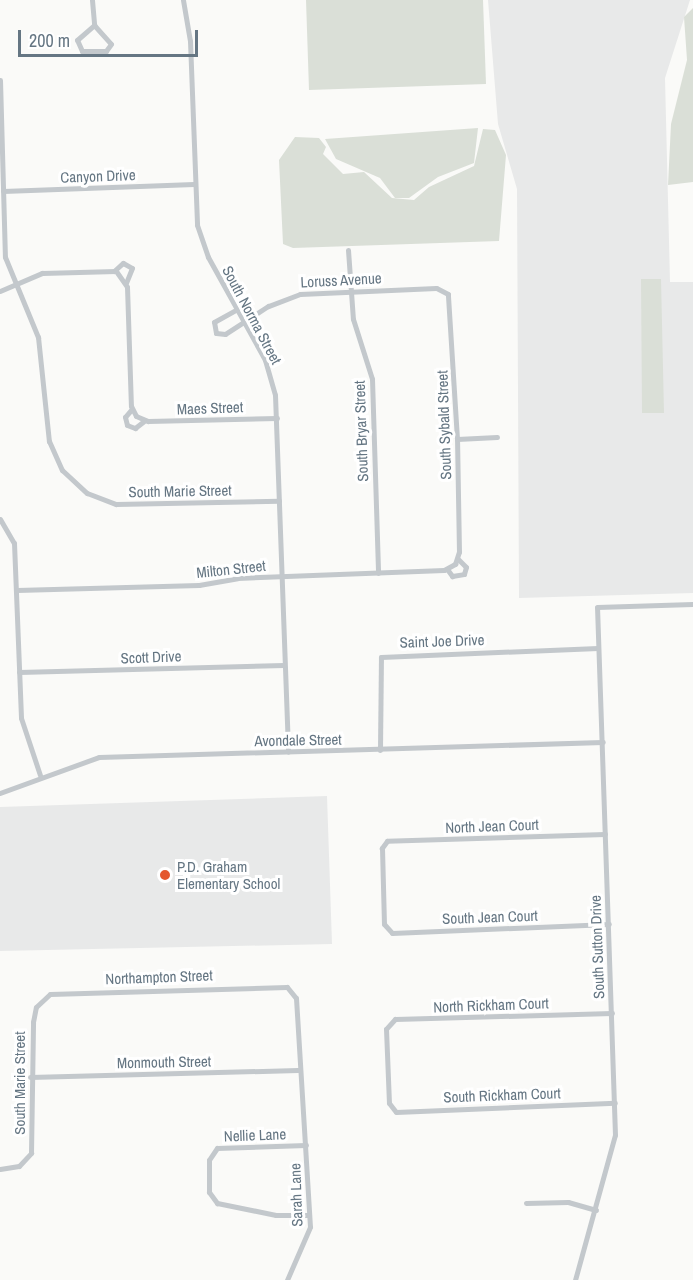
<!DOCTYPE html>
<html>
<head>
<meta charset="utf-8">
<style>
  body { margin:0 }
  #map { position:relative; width:693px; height:1280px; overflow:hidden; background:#fafaf8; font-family:"Archivo Narrow",sans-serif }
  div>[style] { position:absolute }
  .built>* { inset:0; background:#e8e9e9 }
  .green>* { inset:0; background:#dadfd7 }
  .street>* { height:5px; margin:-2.5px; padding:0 2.5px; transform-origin:2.5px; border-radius:2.5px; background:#c3c8cc }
  .dots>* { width:16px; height:16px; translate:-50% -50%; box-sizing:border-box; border:3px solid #fff; border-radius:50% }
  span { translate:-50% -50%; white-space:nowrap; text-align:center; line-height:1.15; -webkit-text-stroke:6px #fff; paint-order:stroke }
  .street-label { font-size:15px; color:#657683 }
  .poi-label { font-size:15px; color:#657683 }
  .left { translate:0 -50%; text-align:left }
  .scale { position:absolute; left:18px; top:30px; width:180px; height:27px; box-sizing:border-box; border:3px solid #657683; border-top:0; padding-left:8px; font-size:18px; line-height:21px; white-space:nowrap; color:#657683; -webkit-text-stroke:4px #fff; paint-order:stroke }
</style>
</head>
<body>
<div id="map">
  <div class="built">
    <i style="clip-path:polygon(488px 0,690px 0,665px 78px,670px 282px,693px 282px,693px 593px,519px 598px,517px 189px,498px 124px)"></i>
    <i style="clip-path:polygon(327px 796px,332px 944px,0 951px,0 807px)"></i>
  </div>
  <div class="green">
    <i style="clip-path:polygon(306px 0,483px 0,486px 84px,309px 90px)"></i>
    <i style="clip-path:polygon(693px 8px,693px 182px,668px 185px,671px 124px,687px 60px,684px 17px)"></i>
    <i style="clip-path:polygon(478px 128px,474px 163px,438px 177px,409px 198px,395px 198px,380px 178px,336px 159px,325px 139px)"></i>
    <i style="clip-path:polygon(483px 129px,495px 130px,506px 155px,499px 241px,293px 248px,283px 244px,279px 160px,295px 137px,319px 138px,326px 147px,323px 154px,343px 174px,364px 172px,392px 198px,414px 200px,429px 187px,474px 166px)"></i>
    <i style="clip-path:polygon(641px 279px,661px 279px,664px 413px,642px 413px)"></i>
  </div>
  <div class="street">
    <i style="left:92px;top:0;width:25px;rotate:85deg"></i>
    <i style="left:94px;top:25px;width:25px;rotate:48deg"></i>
    <i style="left:111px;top:44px;width:9px;rotate:126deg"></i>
    <i style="left:106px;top:51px;width:24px;rotate:180deg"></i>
    <i style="left:82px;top:51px;width:12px;rotate:-114deg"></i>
    <i style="left:77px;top:40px;width:23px;rotate:-41deg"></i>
    <i style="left:183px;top:0;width:42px;rotate:80.3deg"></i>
    <i style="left:190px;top:41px;width:184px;rotate:87.8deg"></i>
    <i style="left:197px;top:225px;width:34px;rotate:71deg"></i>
    <i style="left:208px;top:257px;width:118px;rotate:61deg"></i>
    <i style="left:265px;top:360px;width:36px;rotate:74deg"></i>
    <i style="left:275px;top:395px;width:357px;rotate:87.9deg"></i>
    <i style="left:0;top:80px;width:177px;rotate:88.4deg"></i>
    <i style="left:5px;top:257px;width:87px;rotate:67.6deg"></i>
    <i style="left:38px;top:337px;width:105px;rotate:84deg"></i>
    <i style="left:49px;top:441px;width:32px;rotate:66deg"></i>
    <i style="left:62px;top:470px;width:34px;rotate:43deg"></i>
    <i style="left:87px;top:493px;width:31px;rotate:21deg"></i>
    <i style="left:116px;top:504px;width:163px;rotate:-1.1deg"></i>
    <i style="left:3px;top:191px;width:191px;rotate:-2.1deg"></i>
    <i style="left:348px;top:250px;width:69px;rotate:85.9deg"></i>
    <i style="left:353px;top:319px;width:63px;rotate:72.4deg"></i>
    <i style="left:372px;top:379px;width:194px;rotate:88.2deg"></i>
    <i style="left:114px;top:271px;width:12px;rotate:-42deg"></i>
    <i style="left:123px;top:263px;width:10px;rotate:29deg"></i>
    <i style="left:132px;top:268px;width:16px;rotate:112deg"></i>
    <i style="left:0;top:291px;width:46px;rotate:-23.2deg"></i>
    <i style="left:42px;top:273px;width:74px;rotate:-1.5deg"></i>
    <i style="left:116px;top:271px;width:19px;rotate:55deg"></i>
    <i style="left:127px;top:287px;width:119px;rotate:88.1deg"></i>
    <i style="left:131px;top:406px;width:11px;rotate:63deg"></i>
    <i style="left:136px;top:416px;width:13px;rotate:23deg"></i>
    <i style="left:148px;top:421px;width:129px;rotate:-1.3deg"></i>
    <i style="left:131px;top:410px;width:9px;rotate:131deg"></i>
    <i style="left:125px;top:417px;width:8px;rotate:76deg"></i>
    <i style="left:127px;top:425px;width:9px;rotate:21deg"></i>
    <i style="left:135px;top:428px;width:11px;rotate:-38deg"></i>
    <i style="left:457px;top:439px;width:40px;rotate:-2.9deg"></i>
    <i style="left:0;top:519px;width:28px;rotate:60deg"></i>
    <i style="left:14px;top:543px;width:175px;rotate:87.7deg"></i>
    <i style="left:21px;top:718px;width:60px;rotate:71.6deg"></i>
    <i style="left:447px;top:569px;width:9px;rotate:54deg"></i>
    <i style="left:452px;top:576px;width:12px;rotate:-9deg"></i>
    <i style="left:464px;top:574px;width:7px;rotate:-74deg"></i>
    <i style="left:466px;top:567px;width:11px;rotate:-135deg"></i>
    <i style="left:17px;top:590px;width:182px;rotate:-1.6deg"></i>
    <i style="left:199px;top:585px;width:39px;rotate:-10deg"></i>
    <i style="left:237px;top:578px;width:207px;rotate:-2.2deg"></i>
    <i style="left:444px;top:570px;width:13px;rotate:-29deg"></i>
    <i style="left:455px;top:564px;width:13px;rotate:-72deg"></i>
    <i style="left:459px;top:552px;width:113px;rotate:-91deg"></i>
    <i style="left:457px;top:439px;width:145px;rotate:-93.6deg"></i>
    <i style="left:448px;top:294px;width:13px;rotate:-153deg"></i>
    <i style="left:436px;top:288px;width:136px;rotate:177.5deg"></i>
    <i style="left:300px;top:294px;width:34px;rotate:159deg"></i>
    <i style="left:268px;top:306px;width:51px;rotate:146.9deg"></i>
    <i style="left:225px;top:334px;width:9px;rotate:-174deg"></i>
    <i style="left:216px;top:333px;width:11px;rotate:-100deg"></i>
    <i style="left:214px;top:322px;width:26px;rotate:-29deg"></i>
    <i style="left:19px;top:672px;width:265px;rotate:-1.5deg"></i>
    <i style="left:380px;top:750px;width:93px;rotate:-89.4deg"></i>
    <i style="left:381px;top:657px;width:217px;rotate:-2.4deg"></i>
    <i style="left:0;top:793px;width:105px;rotate:-20deg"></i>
    <i style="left:99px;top:757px;width:504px;rotate:-1.7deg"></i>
    <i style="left:605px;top:834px;width:218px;rotate:178.2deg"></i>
    <i style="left:387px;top:841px;width:9px;rotate:126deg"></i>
    <i style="left:382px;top:848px;width:76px;rotate:88.5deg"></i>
    <i style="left:384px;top:924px;width:12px;rotate:48deg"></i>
    <i style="left:392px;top:933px;width:217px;rotate:-2.4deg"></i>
    <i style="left:612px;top:1013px;width:217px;rotate:178.4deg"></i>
    <i style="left:395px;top:1019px;width:13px;rotate:132deg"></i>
    <i style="left:386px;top:1029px;width:74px;rotate:87.7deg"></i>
    <i style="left:389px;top:1103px;width:11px;rotate:52deg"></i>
    <i style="left:396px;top:1112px;width:219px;rotate:-2.4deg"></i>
    <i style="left:30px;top:1077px;width:268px;rotate:-1.5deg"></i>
    <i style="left:306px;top:1145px;width:89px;rotate:178.1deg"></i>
    <i style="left:217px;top:1148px;width:14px;rotate:124deg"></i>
    <i style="left:209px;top:1160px;width:32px;rotate:90deg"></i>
    <i style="left:209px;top:1192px;width:14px;rotate:54deg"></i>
    <i style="left:217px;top:1203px;width:60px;rotate:11.5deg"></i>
    <i style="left:276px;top:1215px;width:33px"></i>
    <i style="left:0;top:1169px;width:19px;rotate:-9deg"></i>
    <i style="left:19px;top:1166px;width:18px;rotate:-47deg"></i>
    <i style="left:31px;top:1153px;width:131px;rotate:-89.1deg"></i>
    <i style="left:33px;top:1022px;width:15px;rotate:-79deg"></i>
    <i style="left:36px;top:1007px;width:19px;rotate:-43deg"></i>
    <i style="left:50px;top:994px;width:237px;rotate:-1.7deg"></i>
    <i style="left:287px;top:987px;width:14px;rotate:51deg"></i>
    <i style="left:296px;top:998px;width:229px;rotate:86.5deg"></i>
    <i style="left:310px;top:1227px;width:58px;rotate:113.5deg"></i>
    <i style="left:526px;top:1203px;width:42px;rotate:-1.4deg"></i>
    <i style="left:568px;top:1202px;width:29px;rotate:16deg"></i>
    <i style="left:575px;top:1280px;width:150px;rotate:-74.6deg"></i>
    <i style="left:615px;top:1135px;width:528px;rotate:-91.95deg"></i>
    <i style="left:597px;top:607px;width:96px;rotate:-1.8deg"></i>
  </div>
  <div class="dots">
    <i style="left:165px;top:875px;background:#e4572e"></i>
  </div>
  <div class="street-label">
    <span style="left:98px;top:176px;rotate:-2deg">Canyon Drive</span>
    <span style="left:341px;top:280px;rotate:-3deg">Loruss Avenue</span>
    <span style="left:252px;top:315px;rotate:62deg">South Norma Street</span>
    <span style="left:210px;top:408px;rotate:-2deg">Maes Street</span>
    <span style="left:444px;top:425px;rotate:-92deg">South Sybald Street</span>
    <span style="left:361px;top:431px;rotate:-92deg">South Bryar Street</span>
    <span style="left:180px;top:491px;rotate:-1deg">South Marie Street</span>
    <span style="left:231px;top:569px;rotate:-6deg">Milton Street</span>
    <span style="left:442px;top:641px;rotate:-2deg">Saint Joe Drive</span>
    <span style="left:151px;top:657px;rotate:-2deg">Scott Drive</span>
    <span style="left:298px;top:740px;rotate:-1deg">Avondale Street</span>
    <span style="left:492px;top:826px;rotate:-2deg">North Jean Court</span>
    <span style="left:490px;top:917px;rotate:-2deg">South Jean Court</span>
    <span style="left:597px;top:947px;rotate:-92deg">South Sutton Drive</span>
    <span style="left:159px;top:977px;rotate:-2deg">Northampton Street</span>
    <span style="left:491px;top:1005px;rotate:-2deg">North Rickham Court</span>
    <span style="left:164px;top:1062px;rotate:-1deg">Monmouth Street</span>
    <span style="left:20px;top:1083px;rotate:-90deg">South Marie Street</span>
    <span style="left:502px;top:1095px;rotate:-2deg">South Rickham Court</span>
    <span style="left:255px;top:1135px;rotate:-2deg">Nellie Lane</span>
    <span style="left:296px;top:1195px;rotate:-92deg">Sarah Lane</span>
  </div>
  <div class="poi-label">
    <span class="left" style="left:177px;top:875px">P.D. Graham<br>Elementary School</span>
  </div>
  <div class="scale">200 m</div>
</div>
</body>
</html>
